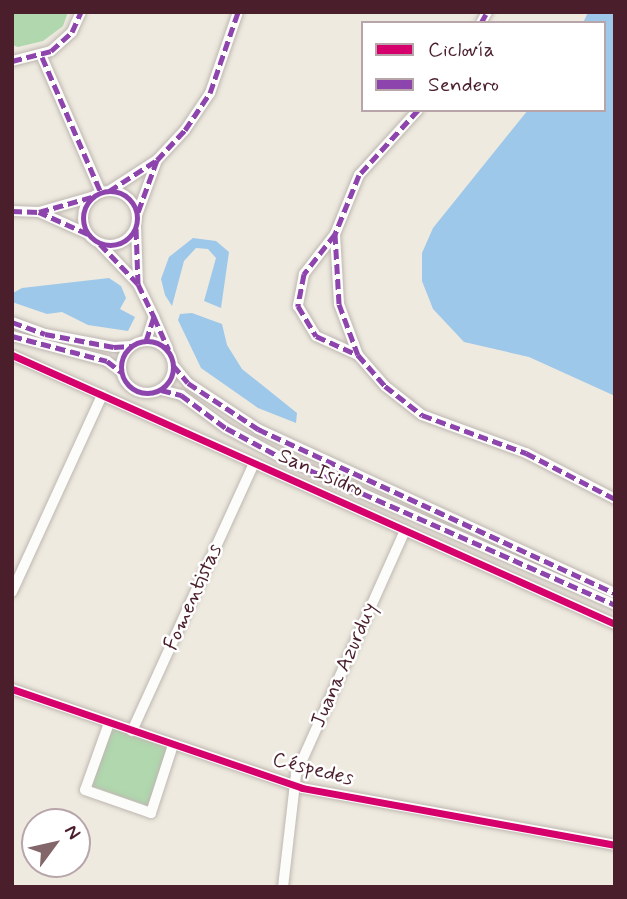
<!DOCTYPE html>
<html>
<head>
<meta charset="utf-8">
<style>
  body { margin:0 }
  #map { position:relative; width:627px; height:899px; overflow:hidden; background:#eeeadf; font-family:Mynerve,sans-serif }
  div>[style] { position:absolute }
  .green>* { inset:0; background:#b0d7ae }
  .water>* { inset:0; background:#9ec8ea }
  .roads { filter:drop-shadow(0 0 2px #beb7b1) drop-shadow(0 0 2px #beb7b1) }
  .minor>* { height:10px; margin:-5px; padding:0 5px; transform-origin:5px; border-radius:5px; background:#fcfcfa }
  .minor>.ring { margin:-5px; padding:0; box-sizing:content-box; background:none; border:10px solid #fcfcfa; border-radius:50% }
  .quiet>* { height:5px; margin-top:-2.5px; transform-origin:0; background:repeating-linear-gradient(90deg,#8e44ad 0 10px,transparent 0 15px) }
  .quiet>.ring { margin:-2.5px; padding:0; box-sizing:content-box; background:none; border:5px solid #8e44ad; border-radius:50% }
  .cycleway>* { height:7px; margin:-3.5px; padding:0 3.5px; transform-origin:3.5px; border-radius:3.5px; background:#d6006c }
  span { translate:-50% -50%; white-space:nowrap; text-align:center; line-height:1.15; -webkit-text-stroke:5px #fff; paint-order:stroke }
  .street-label { font-size:21px; color:#4a1f2b }
  .frame { position:absolute; inset:0; border:14px solid #4a1f2b; pointer-events:none }
  .legend { position:absolute; left:361px; top:21px; width:245px; height:91px; box-sizing:border-box; background:#fff; border:2px solid #b7a5aa; margin:0; padding:9px 12px; list-style:none; font-size:21px; color:#4a1f2b }
  .legend li { display:flex; align-items:center; gap:14px; height:35px }
  .legend b { width:35px; border:2px solid #b7a5aa }
  .north { position:absolute; left:21px; top:808px; width:70px; height:70px; box-sizing:border-box; background:#fff; border:2px solid #b7a5aa; border-radius:50%; rotate:57deg; font-size:19px; font-weight:700; line-height:28px; text-align:center; color:#4a1f2b }
  .north::after { content:''; display:block; margin:auto; width:24px; height:32px; background:#83666a; clip-path:polygon(50% 0,100% 100%,50% 72%,0 100%) }
</style>
</head>
<body>
<div id="map">
  <div class="green">
    <i style="clip-path:polygon(12px 12px,68px 12px,63px 26px,43px 41px,18px 47px,12px 45px)"></i>
    <i style="clip-path:polygon(111px 728px,168px 748px,148px 806px,91px 786px)"></i>
  </div>
  <div class="water">
    <i style="clip-path:polygon(588px 12px,615px 12px,615px 396px,529px 357px,464px 342px,433px 309px,422px 281px,422px 253px,433px 228px,528px 110px,604px 110px,604px 23px,583px 23px)"></i>
    <i style="clip-path:polygon(193px 238px,216px 241px,229px 252px,221px 308px,204px 301px,216px 258px,208px 249px,196px 248px,184px 261px,172px 306px,165px 295px,161px 279px,169px 257px)"></i>
    <i style="clip-path:polygon(109px 278px,121px 286px,126px 298px,120px 309px,135px 317px,128px 331px,88px 325px,62px 312px,47px 314px,12px 302px,13px 293px,22px 288px)"></i>
    <i style="clip-path:polygon(192px 313px,222px 324px,227px 345px,242px 369px,297px 413px,296px 423px,258px 408px,201px 368px,178px 320px,180px 314px)"></i>
  </div>
  <div class="roads">
    <div class="minor">
      <i style="left:481px;top:23px;width:13px;rotate:-61deg"></i>
      <i style="left:42px;top:57px;width:148px;rotate:66.5deg"></i>
      <i style="left:12px;top:61px;width:40px;rotate:-14.4deg"></i>
      <i style="left:51px;top:51px;width:28px;rotate:-42deg"></i>
      <i style="left:72px;top:32px;width:22px;rotate:-66deg"></i>
      <i style="left:418px;top:110px;width:88px;rotate:132.2deg"></i>
      <i style="left:359px;top:175px;width:64px;rotate:112.1deg"></i>
      <i style="left:335px;top:234px;width:70px;rotate:86.7deg"></i>
      <i style="left:339px;top:304px;width:54px;rotate:69.6deg"></i>
      <i style="left:358px;top:355px;width:41px;rotate:48.9deg"></i>
      <i style="left:385px;top:386px;width:47px;rotate:38.1deg"></i>
      <i style="left:422px;top:415px;width:111px;rotate:20.1deg"></i>
      <i style="left:526px;top:453px;width:100px;rotate:27.3deg"></i>
      <i style="left:157px;top:160px;width:41px;rotate:-47deg"></i>
      <i style="left:185px;top:130px;width:45px;rotate:-56deg"></i>
      <i style="left:210px;top:93px;width:86px;rotate:-70.9deg"></i>
      <i style="left:109px;top:191px;width:57px;rotate:-32.9deg"></i>
      <i style="left:157px;top:160px;width:59px;rotate:110deg"></i>
      <i class="ring" style="left:83px;top:191px;width:44px;height:44px"></i>
      <i style="left:12px;top:211px;width:27px;rotate:2deg"></i>
      <i style="left:88px;top:234px;width:54px;rotate:-155.8deg"></i>
      <i style="left:39px;top:212px;width:58px;rotate:-15.9deg"></i>
      <i style="left:335px;top:234px;width:51px;rotate:127.8deg"></i>
      <i style="left:304px;top:274px;width:33px;rotate:101deg"></i>
      <i style="left:298px;top:306px;width:35px;rotate:59deg"></i>
      <i style="left:316px;top:336px;width:46px;rotate:24.3deg"></i>
      <i style="left:100px;top:244px;width:55px;rotate:46.5deg"></i>
      <i style="left:138px;top:284px;width:56px;rotate:-92deg"></i>
      <i style="left:138px;top:284px;width:37px;rotate:64deg"></i>
      <i style="left:12px;top:322px;width:35px;rotate:20deg"></i>
      <i style="left:45px;top:334px;width:70px;rotate:10.7deg"></i>
      <i style="left:114px;top:347px;width:17px;rotate:-3deg"></i>
      <i style="left:12px;top:336px;width:98px;rotate:14.7deg"></i>
      <i style="left:107px;top:361px;width:18px;rotate:38deg"></i>
      <i class="ring" style="left:121px;top:341px;width:42px;height:42px"></i>
      <i style="left:146px;top:341px;width:25px;rotate:-72deg"></i>
      <i style="left:154px;top:317px;width:35px;rotate:66deg"></i>
      <i style="left:12px;top:355px;width:660px;rotate:24.04deg"></i>
      <i style="left:173px;top:365px;width:23px;rotate:50deg"></i>
      <i style="left:188px;top:383px;width:84px;rotate:33.3deg"></i>
      <i style="left:258px;top:429px;width:393px;rotate:24.7deg"></i>
      <i style="left:161px;top:390px;width:21px;rotate:14deg"></i>
      <i style="left:181px;top:395px;width:56px;rotate:36.3deg"></i>
      <i style="left:226px;top:428px;width:61px;rotate:28.2deg"></i>
      <i style="left:280px;top:457px;width:366px;rotate:23.8deg"></i>
      <i style="left:12px;top:592px;width:217px;rotate:-65.4deg"></i>
      <i style="left:12px;top:689px;width:306px;rotate:18.8deg"></i>
      <i style="left:302px;top:788px;width:318px;rotate:10.3deg"></i>
      <i style="left:109px;top:723px;width:71px;rotate:109.7deg"></i>
      <i style="left:85px;top:790px;width:70px;rotate:19.2deg"></i>
      <i style="left:151px;top:813px;width:71px;rotate:-72.1deg"></i>
      <i style="left:132px;top:731px;width:294px;rotate:-65.5deg"></i>
      <i style="left:283px;top:887px;width:114px;rotate:-83.4deg"></i>
      <i style="left:296px;top:774px;width:267px;rotate:-65.9deg"></i>
    </div>
  </div>
  <div class="quiet">
    <i style="left:481px;top:23px;width:13px;rotate:-61deg"></i>
    <i style="left:42px;top:57px;width:148px;rotate:66.5deg"></i>
    <i style="left:12px;top:61px;width:40px;rotate:-14.4deg"></i>
    <i style="left:51px;top:51px;width:28px;rotate:-42deg"></i>
    <i style="left:72px;top:32px;width:22px;rotate:-66deg"></i>
    <i style="left:418px;top:110px;width:88px;rotate:132.2deg"></i>
    <i style="left:359px;top:175px;width:64px;rotate:112.1deg"></i>
    <i style="left:335px;top:234px;width:70px;rotate:86.7deg"></i>
    <i style="left:339px;top:304px;width:54px;rotate:69.6deg"></i>
    <i style="left:358px;top:355px;width:41px;rotate:48.9deg"></i>
    <i style="left:385px;top:386px;width:47px;rotate:38.1deg"></i>
    <i style="left:422px;top:415px;width:111px;rotate:20.1deg"></i>
    <i style="left:526px;top:453px;width:100px;rotate:27.3deg"></i>
    <i style="left:157px;top:160px;width:41px;rotate:-47deg"></i>
    <i style="left:185px;top:130px;width:45px;rotate:-56deg"></i>
    <i style="left:210px;top:93px;width:86px;rotate:-70.9deg"></i>
    <i style="left:109px;top:191px;width:57px;rotate:-32.9deg"></i>
    <i style="left:157px;top:160px;width:59px;rotate:110deg"></i>
    <i class="ring" style="left:83px;top:191px;width:49px;height:49px"></i>
    <i style="left:12px;top:211px;width:27px;rotate:2deg"></i>
    <i style="left:88px;top:234px;width:54px;rotate:-155.8deg"></i>
    <i style="left:39px;top:212px;width:58px;rotate:-15.9deg"></i>
    <i style="left:335px;top:234px;width:51px;rotate:127.8deg"></i>
    <i style="left:304px;top:274px;width:33px;rotate:101deg"></i>
    <i style="left:298px;top:306px;width:35px;rotate:59deg"></i>
    <i style="left:316px;top:336px;width:46px;rotate:24.3deg"></i>
    <i style="left:100px;top:244px;width:55px;rotate:46.5deg"></i>
    <i style="left:138px;top:284px;width:57px;rotate:-92deg"></i>
    <i style="left:138px;top:284px;width:37px;rotate:64deg"></i>
    <i style="left:12px;top:322px;width:35px;rotate:20deg"></i>
    <i style="left:45px;top:334px;width:70px;rotate:10.7deg"></i>
    <i style="left:114px;top:347px;width:18px;rotate:-3deg"></i>
    <i style="left:12px;top:336px;width:98px;rotate:14.7deg"></i>
    <i style="left:107px;top:361px;width:18px;rotate:38deg"></i>
    <i class="ring" style="left:121px;top:341px;width:47px;height:47px"></i>
    <i style="left:146px;top:341px;width:25px;rotate:-72deg"></i>
    <i style="left:154px;top:317px;width:36px;rotate:66deg"></i>
    <i style="left:173px;top:365px;width:23px;rotate:50deg"></i>
    <i style="left:188px;top:383px;width:84px;rotate:33.3deg"></i>
    <i style="left:258px;top:429px;width:393px;rotate:24.7deg"></i>
    <i style="left:161px;top:390px;width:21px;rotate:14deg"></i>
    <i style="left:181px;top:395px;width:56px;rotate:36.3deg"></i>
    <i style="left:226px;top:428px;width:61px;rotate:28.2deg"></i>
    <i style="left:280px;top:457px;width:366px;rotate:23.8deg"></i>
  </div>
  <div class="cycleway">
    <i style="left:12px;top:355px;width:660px;rotate:24.04deg"></i>
    <i style="left:12px;top:689px;width:306px;rotate:18.8deg"></i>
    <i style="left:302px;top:788px;width:318px;rotate:10.3deg"></i>
  </div>
  <div class="street-label">
    <span style="left:321px;top:473px;rotate:24deg">San Isidro</span>
    <span style="left:193px;top:597px;rotate:-66deg">Fomentistas</span>
    <span style="left:344px;top:665px;rotate:-66deg">Juana Azurduy</span>
    <span style="left:313px;top:769px;rotate:14deg">Céspedes</span>
  </div>
  <div class="frame"></div>
  <ul class="legend">
  <li><b style="height:9px;background:#d6006c"></b>Ciclovía</li>
  <li><b style="height:9px;background:#8e44ad"></b>Sendero</li>
  </ul>
  <div class="north">N</div>
</div>
</body>
</html>
